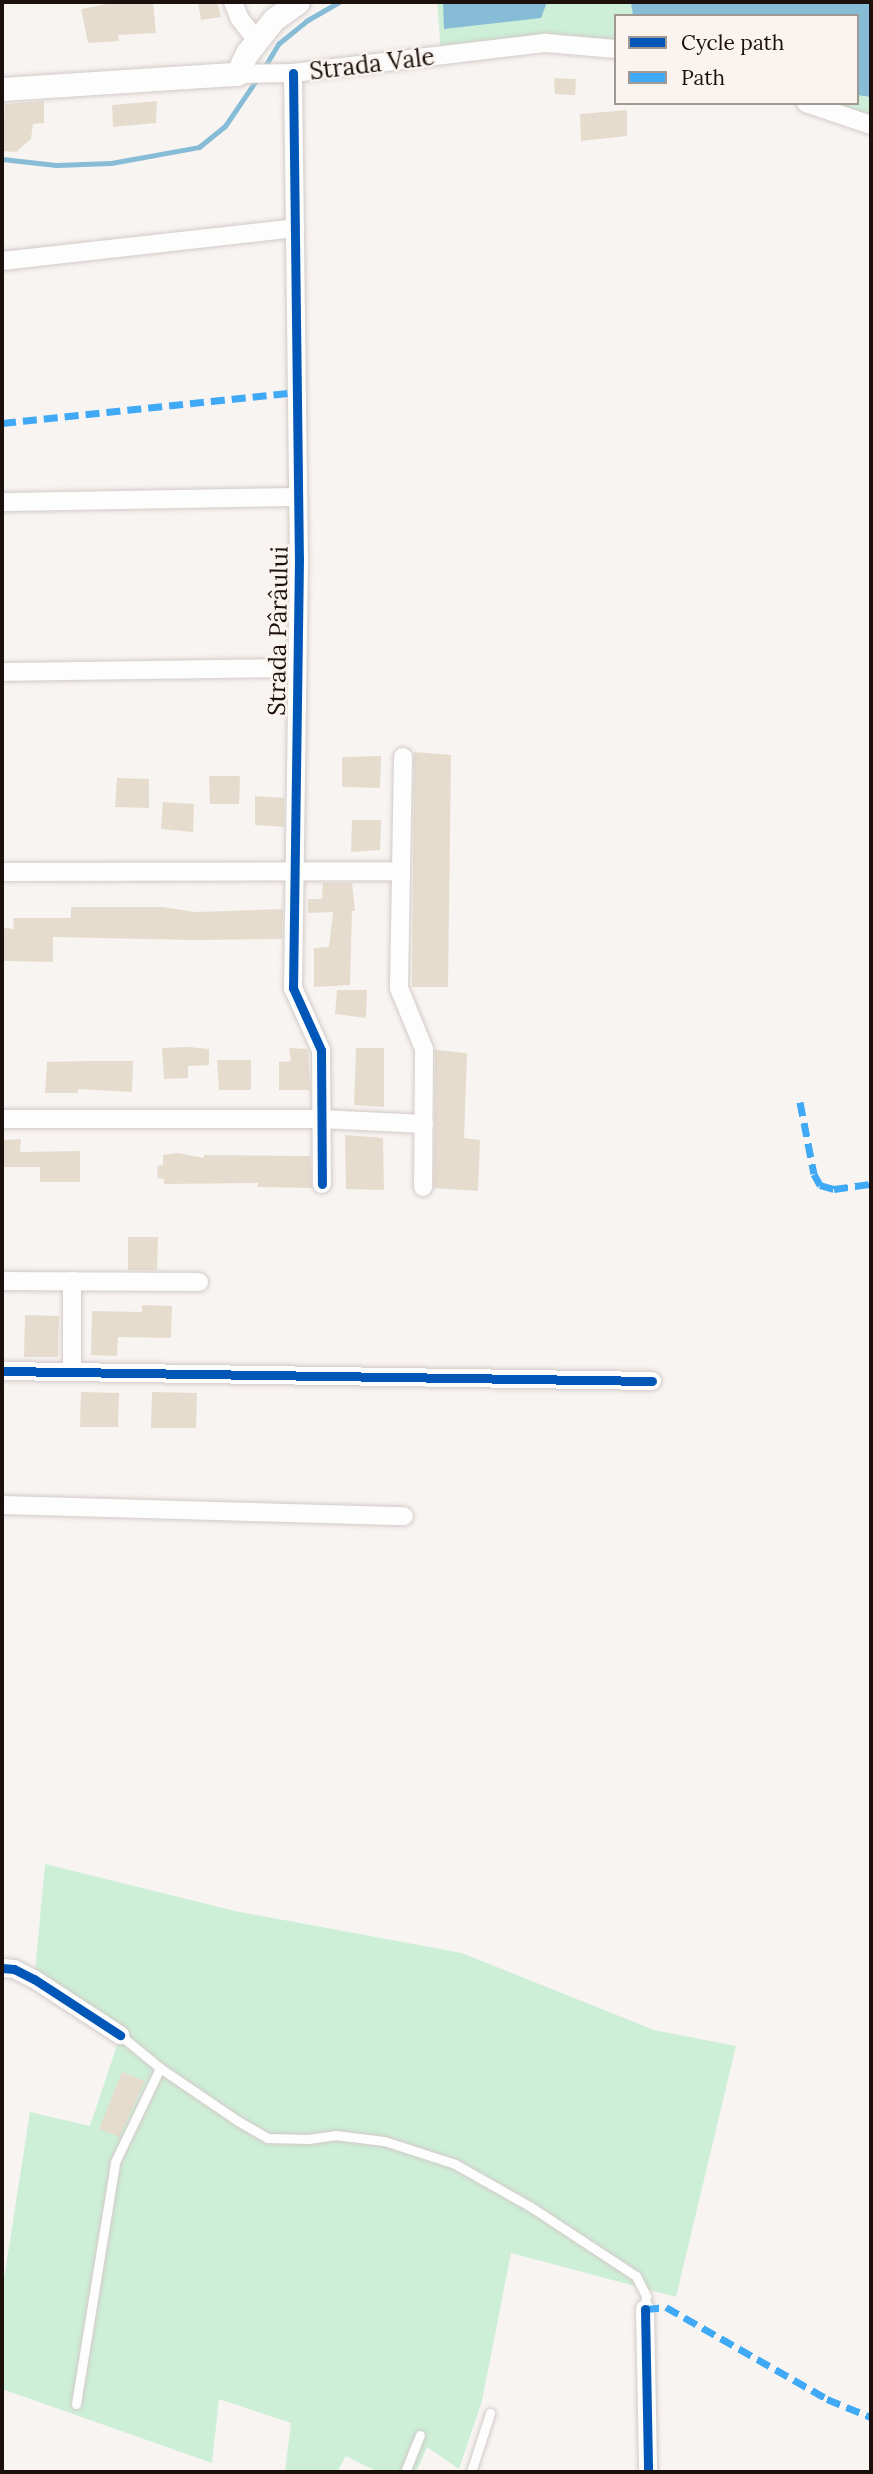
<!DOCTYPE html>
<html>
<head>
<meta charset="utf-8">
<style>
  body { margin:0 }
  #map { position:relative; width:873px; height:2474px; overflow:hidden; background:#f8f4f2; font-family:Lora,serif }
  div>[style] { position:absolute }
  .green>* { inset:0; background:#cdefd8 }
  .water>* { inset:0; background:#87bcd7 }
  .stream>* { height:5px; margin:-2.5px; padding:0 2.5px; transform-origin:2.5px; border-radius:2.5px; background:#87bcd7 }
  .building>* { inset:0; background:#e6dcce }
  .roads { filter:drop-shadow(0 0 2px #d2cac7) drop-shadow(0 0 2px #d2cac7) }
  .service>* { height:9px; margin:-4.5px; padding:0 4.5px; transform-origin:4.5px; border-radius:4.5px; background:#fefdfd }
  .minor>* { height:18px; margin:-9px; padding:0 9px; transform-origin:9px; border-radius:9px; background:#fefdfd }
  .tertiary>* { height:23px; margin:-11.5px; padding:0 11.5px; transform-origin:11.5px; border-radius:11.5px; background:#fefdfd }
  .quiet>* { height:7px; margin-top:-3.5px; transform-origin:0; background:repeating-linear-gradient(90deg,#3fa9f5 0 14px,transparent 0 21px) }
  .cycleway>* { height:9px; margin:-4.5px; padding:0 4.5px; transform-origin:4.5px; border-radius:4.5px; background:#0057b8 }
  span { translate:-50% -50%; white-space:nowrap; text-align:center; line-height:1.15; -webkit-text-stroke:5px #faf3f0; paint-order:stroke }
  .street-label { font-size:24px; color:#1b100b }
  .frame { position:absolute; inset:0; border:4px solid #1b100b; pointer-events:none }
  .legend { position:absolute; left:614px; top:14px; width:245px; height:91px; box-sizing:border-box; background:#faf3f0; border:2px solid #a19894; margin:0; padding:9px 12px; list-style:none; font-size:21px; color:#1b100b }
  .legend li { display:flex; align-items:center; gap:14px; height:35px }
  .legend b { width:35px; border:2px solid #a19894 }
</style>
</head>
<body>
<div id="map">
  <div class="green">
    <i style="clip-path:polygon(437px 2px,871px 2px,871px 119px,820px 103px,857px 103px,857px 16px,616px 16px,616px 45px,441px 53px)"></i>
    <i style="clip-path:polygon(45px 1864px,235px 1911px,462px 1953px,654px 2030px,736px 2046px,676px 2297px,511px 2253px,482px 2401px,459px 2469px,427px 2447px,416px 2472px,378px 2472px,346px 2456px,337px 2472px,285px 2472px,291px 2423px,219px 2399px,212px 2463px,2px 2389px,2px 2292px,30px 2112px,90px 2126px,123px 2027px,35px 1972px)"></i>
  </div>
  <div class="water">
    <i style="clip-path:polygon(443px 2px,547px 2px,541px 18px,444px 29px)"></i>
    <i style="clip-path:polygon(631px 2px,871px 2px,871px 97px,857px 95px,857px 16px,633px 16px)"></i>
  </div>
  <div class="stream">
    <i style="left:262px;top:71px;width:31px;rotate:-59deg"></i>
    <i style="left:278px;top:44px;width:36px;rotate:-39deg"></i>
    <i style="left:306px;top:21px;width:38px;rotate:-30deg"></i>
    <i style="left:2px;top:159px;width:54px;rotate:6.3deg"></i>
    <i style="left:56px;top:165px;width:55px;rotate:-2.1deg"></i>
    <i style="left:111px;top:163px;width:89px;rotate:-10.3deg"></i>
    <i style="left:199px;top:147px;width:33px;rotate:-39deg"></i>
    <i style="left:225px;top:126px;width:57px;rotate:-55.8deg"></i>
  </div>
  <div class="building">
    <i style="clip-path:polygon(117px 2px,153px 2px,156px 33px,118px 35px,119px 41px,88px 43px,81px 9px)"></i>
    <i style="clip-path:polygon(198px 2px,217px 2px,221px 17px,201px 20px)"></i>
    <i style="clip-path:polygon(554px 78px,576px 79px,575px 95px,555px 94px)"></i>
    <i style="clip-path:polygon(44px 101px,44px 123px,33px 124px,31px 139px,16px 152px,2px 151px,5px 104px)"></i>
    <i style="clip-path:polygon(157px 101px,156px 123px,113px 127px,112px 105px)"></i>
    <i style="clip-path:polygon(627px 110px,627px 136px,581px 141px,580px 114px)"></i>
    <i style="clip-path:polygon(414px 752px,451px 755px,448px 987px,412px 987px)"></i>
    <i style="clip-path:polygon(381px 756px,380px 788px,342px 787px,342px 757px)"></i>
    <i style="clip-path:polygon(209px 776px,240px 776px,239px 804px,210px 804px)"></i>
    <i style="clip-path:polygon(117px 778px,149px 779px,149px 808px,115px 807px)"></i>
    <i style="clip-path:polygon(255px 796px,284px 798px,284px 827px,255px 825px)"></i>
    <i style="clip-path:polygon(163px 802px,194px 804px,193px 832px,161px 829px)"></i>
    <i style="clip-path:polygon(352px 820px,381px 820px,380px 850px,351px 852px)"></i>
    <i style="clip-path:polygon(323px 883px,352px 883px,355px 911px,352px 911px,350px 985px,314px 987px,314px 948px,329px 947px,333px 912px,308px 913px,308px 899px,322px 899px)"></i>
    <i style="clip-path:polygon(71px 907px,162px 907px,196px 912px,283px 909px,282px 939px,194px 940px,53px 937px,53px 962px,4px 961px,3px 928px,14px 929px,13px 918px,71px 918px)"></i>
    <i style="clip-path:polygon(337px 990px,367px 990px,366px 1018px,335px 1014px)"></i>
    <i style="clip-path:polygon(188px 1047px,209px 1049px,209px 1065px,188px 1066px,188px 1078px,164px 1079px,162px 1048px)"></i>
    <i style="clip-path:polygon(289px 1048px,308px 1049px,310px 1090px,279px 1090px,279px 1062px,291px 1061px)"></i>
    <i style="clip-path:polygon(356px 1048px,384px 1048px,384px 1107px,354px 1105px)"></i>
    <i style="clip-path:polygon(435px 1050px,467px 1053px,464px 1138px,480px 1140px,478px 1191px,434px 1188px)"></i>
    <i style="clip-path:polygon(217px 1060px,251px 1060px,251px 1090px,219px 1090px)"></i>
    <i style="clip-path:polygon(87px 1061px,133px 1061px,132px 1092px,78px 1089px,78px 1093px,45px 1093px,47px 1062px)"></i>
    <i style="clip-path:polygon(345px 1135px,383px 1138px,384px 1190px,346px 1189px)"></i>
    <i style="clip-path:polygon(21px 1139px,20px 1152px,80px 1151px,80px 1182px,40px 1182px,40px 1167px,2px 1167px,2px 1140px)"></i>
    <i style="clip-path:polygon(178px 1153px,204px 1158px,204px 1155px,310px 1156px,312px 1188px,258px 1187px,258px 1183px,164px 1184px,164px 1179px,158px 1178px,157px 1166px,163px 1165px,163px 1155px)"></i>
    <i style="clip-path:polygon(128px 1237px,158px 1237px,157px 1270px,128px 1270px)"></i>
    <i style="clip-path:polygon(142px 1305px,172px 1306px,171px 1338px,118px 1337px,117px 1356px,91px 1355px,92px 1311px,142px 1312px)"></i>
    <i style="clip-path:polygon(25px 1315px,59px 1316px,58px 1357px,24px 1357px)"></i>
    <i style="clip-path:polygon(81px 1392px,119px 1393px,118px 1427px,80px 1427px)"></i>
    <i style="clip-path:polygon(152px 1392px,197px 1393px,196px 1428px,151px 1428px)"></i>
    <i style="clip-path:polygon(122px 2072px,145px 2081px,119px 2137px,99px 2129px)"></i>
  </div>
  <div class="roads">
    <div class="service">
      <i style="left:120px;top:2035px;width:52px;rotate:39.5deg"></i>
      <i style="left:160px;top:2068px;width:94px;rotate:34.2deg"></i>
      <i style="left:238px;top:2121px;width:34px;rotate:30deg"></i>
      <i style="left:268px;top:2138px;width:40px;rotate:1.4deg"></i>
      <i style="left:308px;top:2139px;width:27px;rotate:-8deg"></i>
      <i style="left:335px;top:2135px;width:49px;rotate:7deg"></i>
      <i style="left:384px;top:2141px;width:75px;rotate:17.9deg"></i>
      <i style="left:455px;top:2164px;width:87px;rotate:29.5deg"></i>
      <i style="left:531px;top:2207px;width:126px;rotate:33.3deg"></i>
      <i style="left:636px;top:2276px;width:22px;rotate:63deg"></i>
      <i style="left:646px;top:2296px;width:13px;rotate:94deg"></i>
      <i style="left:76px;top:2404px;width:245px;rotate:-80.8deg"></i>
      <i style="left:115px;top:2162px;width:104px;rotate:-64.4deg"></i>
      <i style="left:405px;top:2472px;width:40px;rotate:-68deg"></i>
      <i style="left:471px;top:2472px;width:62px;rotate:-72.1deg"></i>
    </div>
    <div class="minor">
      <i style="left:233px;top:2px;width:18px;rotate:68deg"></i>
      <i style="left:240px;top:19px;width:28px;rotate:52deg"></i>
      <i style="left:293px;top:73px;width:486px;rotate:89.3deg"></i>
      <i style="left:299px;top:559px;width:429px;rotate:90.8deg"></i>
      <i style="left:293px;top:988px;width:68px;rotate:65.7deg"></i>
      <i style="left:321px;top:1050px;width:134px;rotate:89.6deg"></i>
      <i style="left:237px;top:74px;width:56px;rotate:-1deg"></i>
      <i style="left:293px;top:73px;width:255px;rotate:-6.8deg"></i>
      <i style="left:546px;top:43px;width:70px;rotate:4.9deg"></i>
      <i style="left:806px;top:103px;width:69px;rotate:18.7deg"></i>
      <i style="left:2px;top:261px;width:295px;rotate:-6.4deg"></i>
      <i style="left:2px;top:502px;width:296px;rotate:-1deg"></i>
      <i style="left:2px;top:672px;width:295px;rotate:-0.8deg"></i>
      <i style="left:403px;top:757px;width:231px;rotate:91deg"></i>
      <i style="left:399px;top:988px;width:66px;rotate:67.7deg"></i>
      <i style="left:424px;top:1049px;width:138px;rotate:90.4deg"></i>
      <i style="left:2px;top:872px;width:399px;rotate:-0.1deg"></i>
      <i style="left:2px;top:1119px;width:319px"></i>
      <i style="left:321px;top:1119px;width:103px;rotate:2.8deg"></i>
      <i style="left:2px;top:1281px;width:197px;rotate:0.3deg"></i>
      <i style="left:2px;top:1371px;width:650px;rotate:0.88deg"></i>
      <i style="left:72px;top:1372px;width:91px;rotate:-90deg"></i>
      <i style="left:2px;top:1505px;width:402px;rotate:1.6deg"></i>
      <i style="left:2px;top:1968px;width:12px;rotate:5deg"></i>
      <i style="left:14px;top:1969px;width:22px;rotate:27deg"></i>
      <i style="left:34px;top:1979px;width:103px;rotate:33.1deg"></i>
      <i style="left:645px;top:2309px;width:163px;rotate:88.9deg"></i>
    </div>
    <div class="tertiary">
      <i style="left:2px;top:89px;width:235px;rotate:-3.7deg"></i>
      <i style="left:237px;top:74px;width:23px;rotate:-65deg"></i>
      <i style="left:247px;top:53px;width:43px;rotate:-51.5deg"></i>
      <i style="left:274px;top:19px;width:29px;rotate:-35deg"></i>
    </div>
  </div>
  <div class="quiet">
    <i style="left:2px;top:423px;width:297px;rotate:-6deg"></i>
    <i style="left:800px;top:1102px;width:73px;rotate:79deg"></i>
    <i style="left:814px;top:1174px;width:13px;rotate:61deg"></i>
    <i style="left:820px;top:1185px;width:15px;rotate:16deg"></i>
    <i style="left:834px;top:1189px;width:37px;rotate:-8deg"></i>
    <i style="left:645px;top:2309px;width:21px;rotate:-5deg"></i>
    <i style="left:666px;top:2307px;width:185px;rotate:29.7deg"></i>
    <i style="left:827px;top:2399px;width:48px;rotate:22.2deg"></i>
  </div>
  <div class="cycleway">
    <i style="left:293px;top:73px;width:486px;rotate:89.3deg"></i>
    <i style="left:299px;top:559px;width:429px;rotate:90.8deg"></i>
    <i style="left:293px;top:988px;width:68px;rotate:65.7deg"></i>
    <i style="left:321px;top:1050px;width:134px;rotate:89.6deg"></i>
    <i style="left:2px;top:1371px;width:650px;rotate:0.88deg"></i>
    <i style="left:2px;top:1968px;width:12px;rotate:5deg"></i>
    <i style="left:14px;top:1969px;width:22px;rotate:27deg"></i>
    <i style="left:34px;top:1979px;width:103px;rotate:33.1deg"></i>
    <i style="left:645px;top:2309px;width:163px;rotate:88.9deg"></i>
  </div>
  <div class="street-label">
    <span style="left:372px;top:64px;rotate:-7deg">Strada Vale</span>
    <span style="left:278px;top:631px;rotate:-89deg">Strada Pârâului</span>
  </div>
  <div class="frame"></div>
  <ul class="legend">
  <li><b style="height:9px;background:#0057b8"></b>Cycle path</li>
  <li><b style="height:9px;background:#3fa9f5"></b>Path</li>
  </ul>
</div>
</body>
</html>
